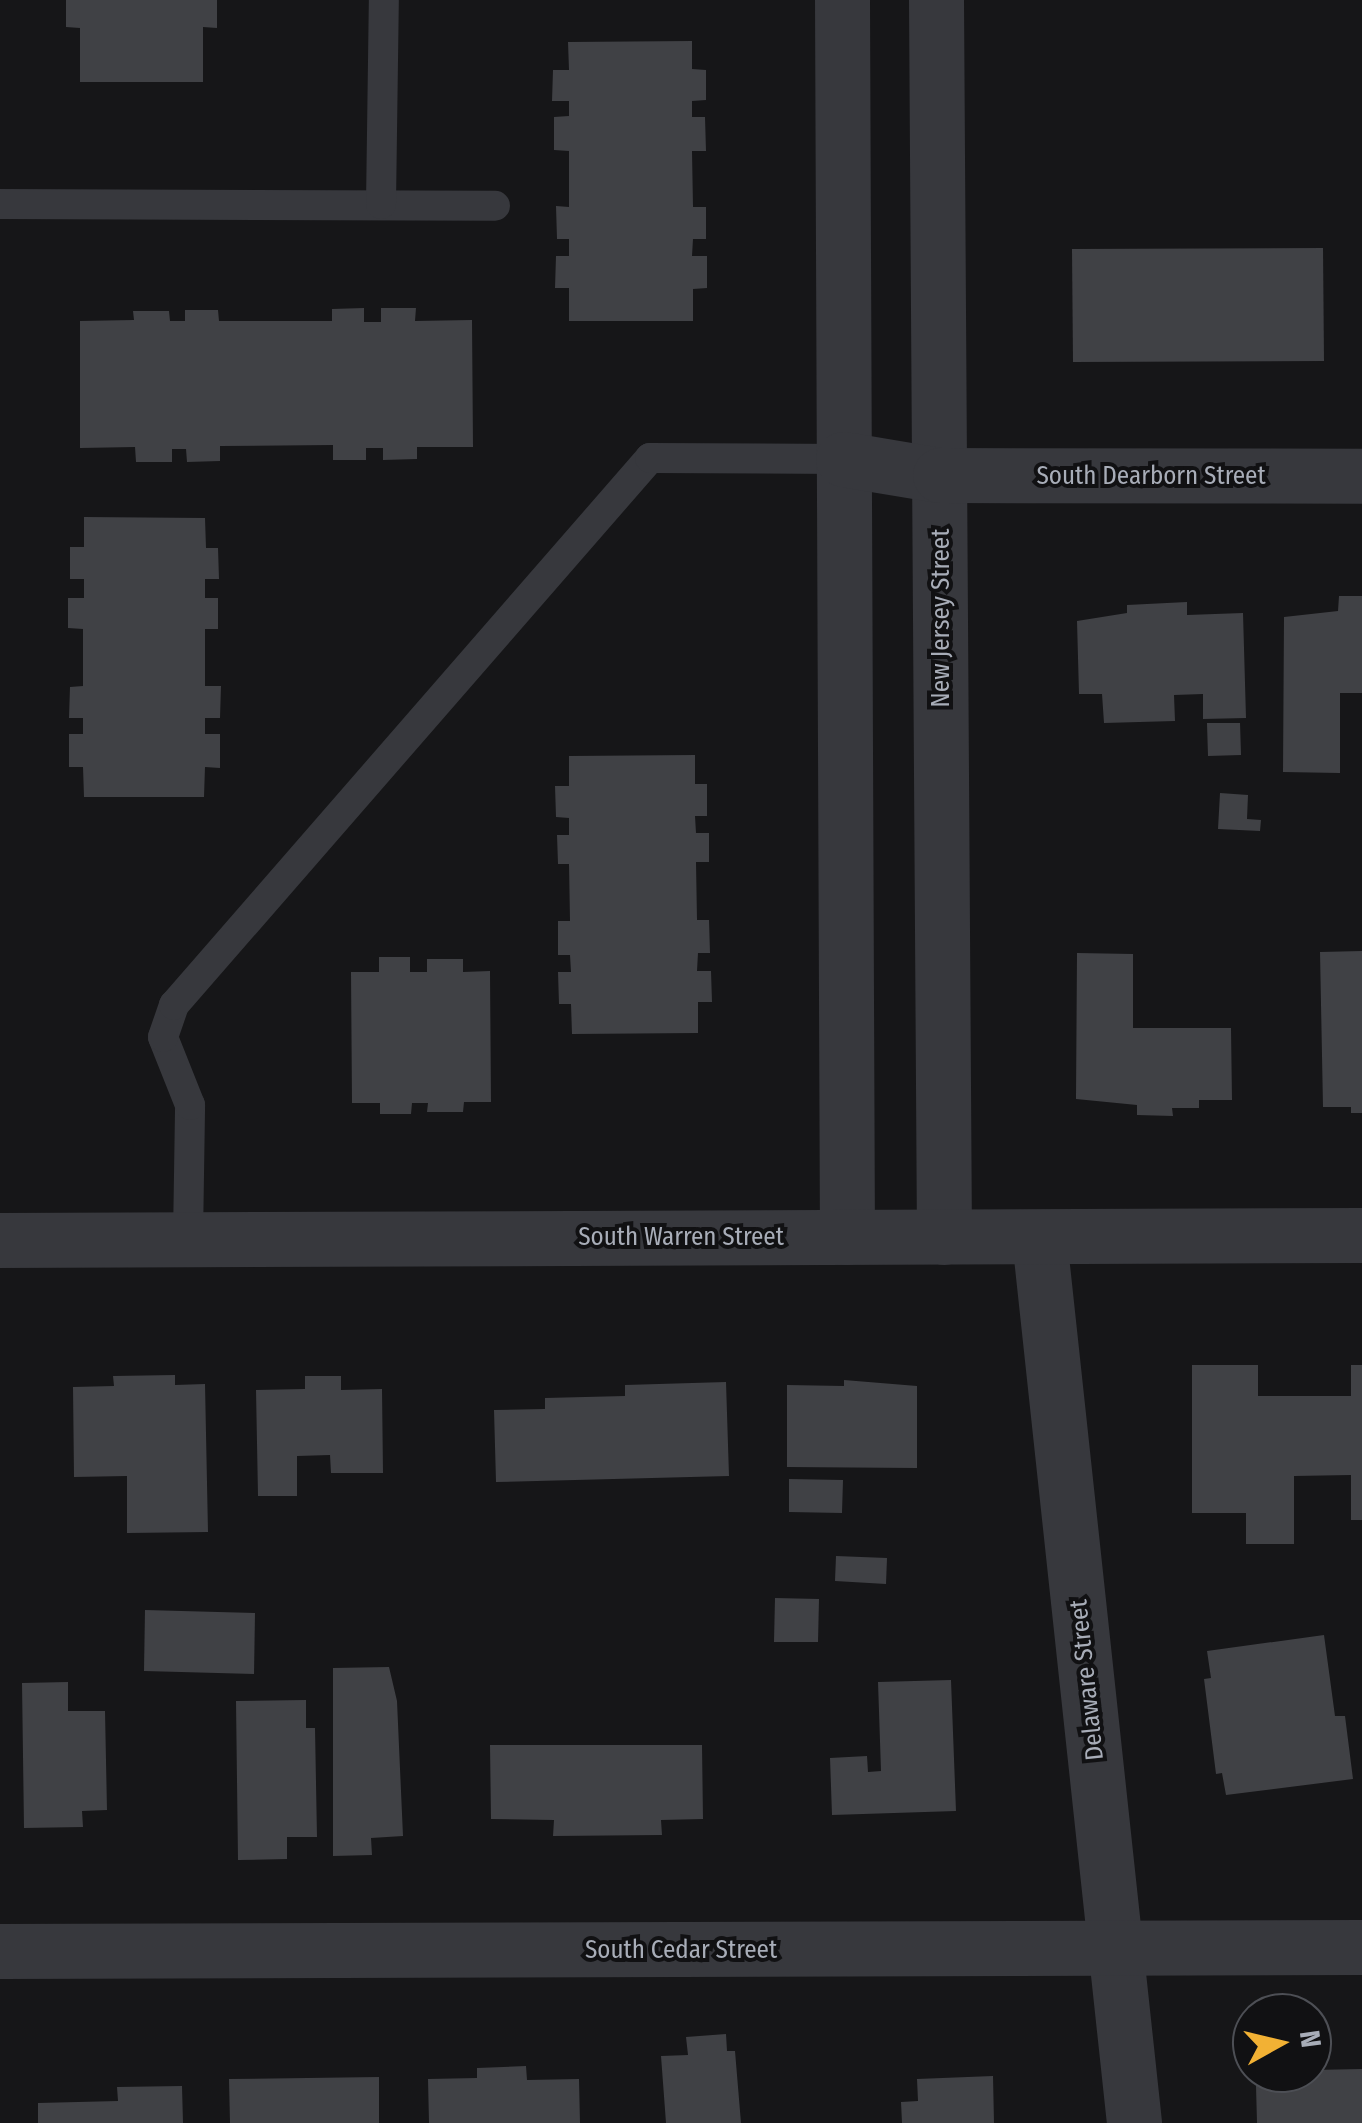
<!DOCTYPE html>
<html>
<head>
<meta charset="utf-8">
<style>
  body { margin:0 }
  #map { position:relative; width:1362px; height:2123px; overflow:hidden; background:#161618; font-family:"Fira Sans Condensed",sans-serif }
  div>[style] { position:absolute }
  .building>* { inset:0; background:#404145 }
  .service>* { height:30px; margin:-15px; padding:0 15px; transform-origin:15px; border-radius:15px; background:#37383d }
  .minor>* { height:55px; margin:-27.5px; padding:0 27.5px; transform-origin:27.5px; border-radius:27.5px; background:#37383d }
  span { translate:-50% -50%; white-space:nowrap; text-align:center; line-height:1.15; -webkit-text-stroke:8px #111113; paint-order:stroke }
  .street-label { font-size:25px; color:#a8adb8 }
  .north { position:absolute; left:1232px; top:1993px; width:100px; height:100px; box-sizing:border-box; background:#111113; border:2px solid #4d4f55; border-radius:50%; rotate:82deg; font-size:28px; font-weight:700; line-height:40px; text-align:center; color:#a8adb8 }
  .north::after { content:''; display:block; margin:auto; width:35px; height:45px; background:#f2b134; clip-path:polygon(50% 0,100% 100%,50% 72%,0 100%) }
</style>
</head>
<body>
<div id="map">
  <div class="building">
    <i style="clip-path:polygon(66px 0,217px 0,217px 28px,203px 27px,203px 82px,80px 82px,80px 28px,66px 27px)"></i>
    <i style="clip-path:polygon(692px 41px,692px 69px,706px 70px,706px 100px,692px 101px,692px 117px,705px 117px,706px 151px,692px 151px,693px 207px,706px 207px,706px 239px,693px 239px,692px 256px,707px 256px,707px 288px,693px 289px,693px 321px,569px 321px,569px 288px,555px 288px,556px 256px,569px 256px,569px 239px,557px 239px,556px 206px,569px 207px,569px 151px,554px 150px,554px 117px,569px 116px,569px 101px,552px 101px,553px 70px,569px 70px,568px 42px)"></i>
    <i style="clip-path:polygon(1323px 248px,1324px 361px,1073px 362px,1072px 249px)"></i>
    <i style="clip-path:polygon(364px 308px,364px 322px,381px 322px,381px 308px,416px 308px,415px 321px,472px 320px,473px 447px,417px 447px,417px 459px,383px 460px,383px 448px,366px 448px,366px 460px,333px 460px,333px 445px,220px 446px,220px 461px,187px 462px,186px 449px,172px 449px,172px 462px,136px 462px,135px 447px,80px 448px,80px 321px,134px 320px,133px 311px,169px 311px,170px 321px,185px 321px,185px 310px,218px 310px,219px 321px,332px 321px,332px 309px)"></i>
    <i style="clip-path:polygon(84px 517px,205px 518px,206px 548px,218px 548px,219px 579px,205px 579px,205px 598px,218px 598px,218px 629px,205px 629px,205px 686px,221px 686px,220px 718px,205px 718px,205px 734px,220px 734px,220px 768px,205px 767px,204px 797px,84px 797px,83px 767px,69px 767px,69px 734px,83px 734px,83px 718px,69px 718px,70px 687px,83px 686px,83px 629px,68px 628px,68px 598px,84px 598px,84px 579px,70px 579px,70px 547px,84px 547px)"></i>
    <i style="clip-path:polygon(1339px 596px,1362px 596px,1362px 693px,1340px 693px,1340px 773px,1283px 772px,1284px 617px,1338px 611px)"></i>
    <i style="clip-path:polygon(1187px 602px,1187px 615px,1243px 613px,1246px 718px,1203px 719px,1203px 694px,1174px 695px,1175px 721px,1104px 723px,1102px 694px,1079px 694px,1077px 621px,1127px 613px,1127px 605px)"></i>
    <i style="clip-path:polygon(1207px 723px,1240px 723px,1241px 755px,1208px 756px)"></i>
    <i style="clip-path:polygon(695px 755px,695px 784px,707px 784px,707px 816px,695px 816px,696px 833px,709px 833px,709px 862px,696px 862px,697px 920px,709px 920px,710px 953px,698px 953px,697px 971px,711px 971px,712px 1002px,698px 1002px,698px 1033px,572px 1034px,571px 1004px,559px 1004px,558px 972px,571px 972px,570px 955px,558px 955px,558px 921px,570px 921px,569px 864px,558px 864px,557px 835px,569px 835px,569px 818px,556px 817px,555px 786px,569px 786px,569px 756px)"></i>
    <i style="clip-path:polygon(1220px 793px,1248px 795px,1247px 819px,1261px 820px,1260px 831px,1218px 829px)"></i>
    <i style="clip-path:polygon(1362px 951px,1362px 1113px,1351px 1113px,1351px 1107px,1323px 1107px,1320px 952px)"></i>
    <i style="clip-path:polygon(1077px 953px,1133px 954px,1133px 1028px,1231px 1028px,1232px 1100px,1199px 1100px,1199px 1108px,1172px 1108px,1173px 1116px,1137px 1115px,1137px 1105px,1076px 1099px)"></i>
    <i style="clip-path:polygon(379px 957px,410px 957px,410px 972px,427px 972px,427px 959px,463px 959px,463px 972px,490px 971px,491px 1102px,464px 1102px,463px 1112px,427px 1112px,428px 1103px,412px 1103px,411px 1114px,380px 1114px,380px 1103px,352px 1103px,351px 972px,379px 972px)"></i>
    <i style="clip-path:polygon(1192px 1365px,1258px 1365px,1258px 1396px,1351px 1396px,1351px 1365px,1362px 1365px,1362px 1520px,1351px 1520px,1351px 1475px,1294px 1476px,1294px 1544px,1246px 1544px,1246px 1513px,1192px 1513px)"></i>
    <i style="clip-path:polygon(175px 1375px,175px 1385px,205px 1384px,208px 1532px,127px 1533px,127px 1476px,74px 1477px,73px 1387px,114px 1386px,113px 1376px)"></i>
    <i style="clip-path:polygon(305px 1376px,341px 1376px,341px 1390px,382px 1389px,383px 1473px,331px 1473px,330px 1455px,297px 1456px,297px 1496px,258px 1496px,256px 1390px,305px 1389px)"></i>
    <i style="clip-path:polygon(844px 1380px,917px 1386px,917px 1468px,787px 1467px,787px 1385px,844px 1386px)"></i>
    <i style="clip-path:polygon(726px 1382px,729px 1476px,496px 1482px,494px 1410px,545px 1409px,545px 1398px,625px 1396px,625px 1385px)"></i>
    <i style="clip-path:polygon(789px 1479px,843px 1480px,842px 1513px,789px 1512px)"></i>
    <i style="clip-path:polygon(836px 1556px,887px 1558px,886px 1584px,835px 1581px)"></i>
    <i style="clip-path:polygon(775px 1598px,819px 1599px,818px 1642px,774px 1642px)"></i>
    <i style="clip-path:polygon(145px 1610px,255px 1613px,254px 1674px,144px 1671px)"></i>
    <i style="clip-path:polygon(1324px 1635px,1335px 1716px,1345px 1716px,1353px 1779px,1226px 1795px,1222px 1773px,1216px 1774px,1204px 1679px,1211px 1678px,1207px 1651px)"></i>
    <i style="clip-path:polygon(389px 1667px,397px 1701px,403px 1836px,371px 1838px,372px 1855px,333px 1856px,333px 1668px)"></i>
    <i style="clip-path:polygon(951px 1680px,956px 1811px,832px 1815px,830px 1758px,867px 1756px,868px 1772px,881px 1771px,878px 1682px)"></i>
    <i style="clip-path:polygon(68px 1682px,68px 1711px,105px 1711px,107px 1810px,82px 1811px,83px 1827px,24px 1828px,22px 1683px)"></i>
    <i style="clip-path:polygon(306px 1700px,306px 1728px,315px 1728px,317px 1837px,287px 1837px,287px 1859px,238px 1860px,236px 1701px)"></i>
    <i style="clip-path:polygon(490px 1745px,702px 1745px,703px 1819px,661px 1820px,662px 1835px,553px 1836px,554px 1820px,491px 1819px)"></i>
    <i style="clip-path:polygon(726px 2034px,727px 2051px,735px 2051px,741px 2123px,666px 2123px,661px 2056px,688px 2055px,686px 2037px)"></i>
    <i style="clip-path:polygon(526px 2066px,527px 2080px,579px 2079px,580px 2123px,429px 2123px,428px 2079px,477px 2078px,477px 2068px)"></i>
    <i style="clip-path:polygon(1362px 2069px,1362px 2123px,1257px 2123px,1256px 2086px,1310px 2084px,1312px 2070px)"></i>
    <i style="clip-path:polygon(993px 2076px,994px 2123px,902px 2123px,901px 2102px,918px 2101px,917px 2079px)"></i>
    <i style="clip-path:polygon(379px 2077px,379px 2123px,230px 2123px,229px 2079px)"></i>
    <i style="clip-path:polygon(182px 2086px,183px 2123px,38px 2123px,38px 2103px,118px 2101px,117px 2087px)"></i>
  </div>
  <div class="service">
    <i style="left:0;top:204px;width:495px;rotate:0.2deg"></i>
    <i style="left:381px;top:204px;width:204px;rotate:-89.2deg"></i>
    <i style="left:188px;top:1238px;width:133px;rotate:-89.1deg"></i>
    <i style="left:190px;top:1105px;width:73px;rotate:-111.7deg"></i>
    <i style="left:163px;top:1037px;width:34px;rotate:-71deg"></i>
    <i style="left:174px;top:1005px;width:725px;rotate:-48.97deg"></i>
    <i style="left:650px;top:458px;width:193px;rotate:0.3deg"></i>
  </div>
  <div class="minor">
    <i style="left:842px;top:0;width:1237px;rotate:89.77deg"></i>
    <i style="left:936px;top:0;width:1237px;rotate:89.63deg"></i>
    <i style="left:843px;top:459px;width:98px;rotate:9.4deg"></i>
    <i style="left:940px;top:475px;width:422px;rotate:0.1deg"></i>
    <i style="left:1039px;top:1238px;width:890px;rotate:83.87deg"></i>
    <i style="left:0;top:1240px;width:1362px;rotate:-0.21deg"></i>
    <i style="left:0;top:1951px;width:1362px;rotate:-0.17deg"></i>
  </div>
  <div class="street-label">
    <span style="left:1151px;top:476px">South Dearborn Street</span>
    <span style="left:941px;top:618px;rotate:-90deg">New Jersey Street</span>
    <span style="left:681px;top:1237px">South Warren Street</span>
    <span style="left:1087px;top:1680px;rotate:-96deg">Delaware Street</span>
    <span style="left:681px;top:1950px">South Cedar Street</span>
  </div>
  <div class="north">N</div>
</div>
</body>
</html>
